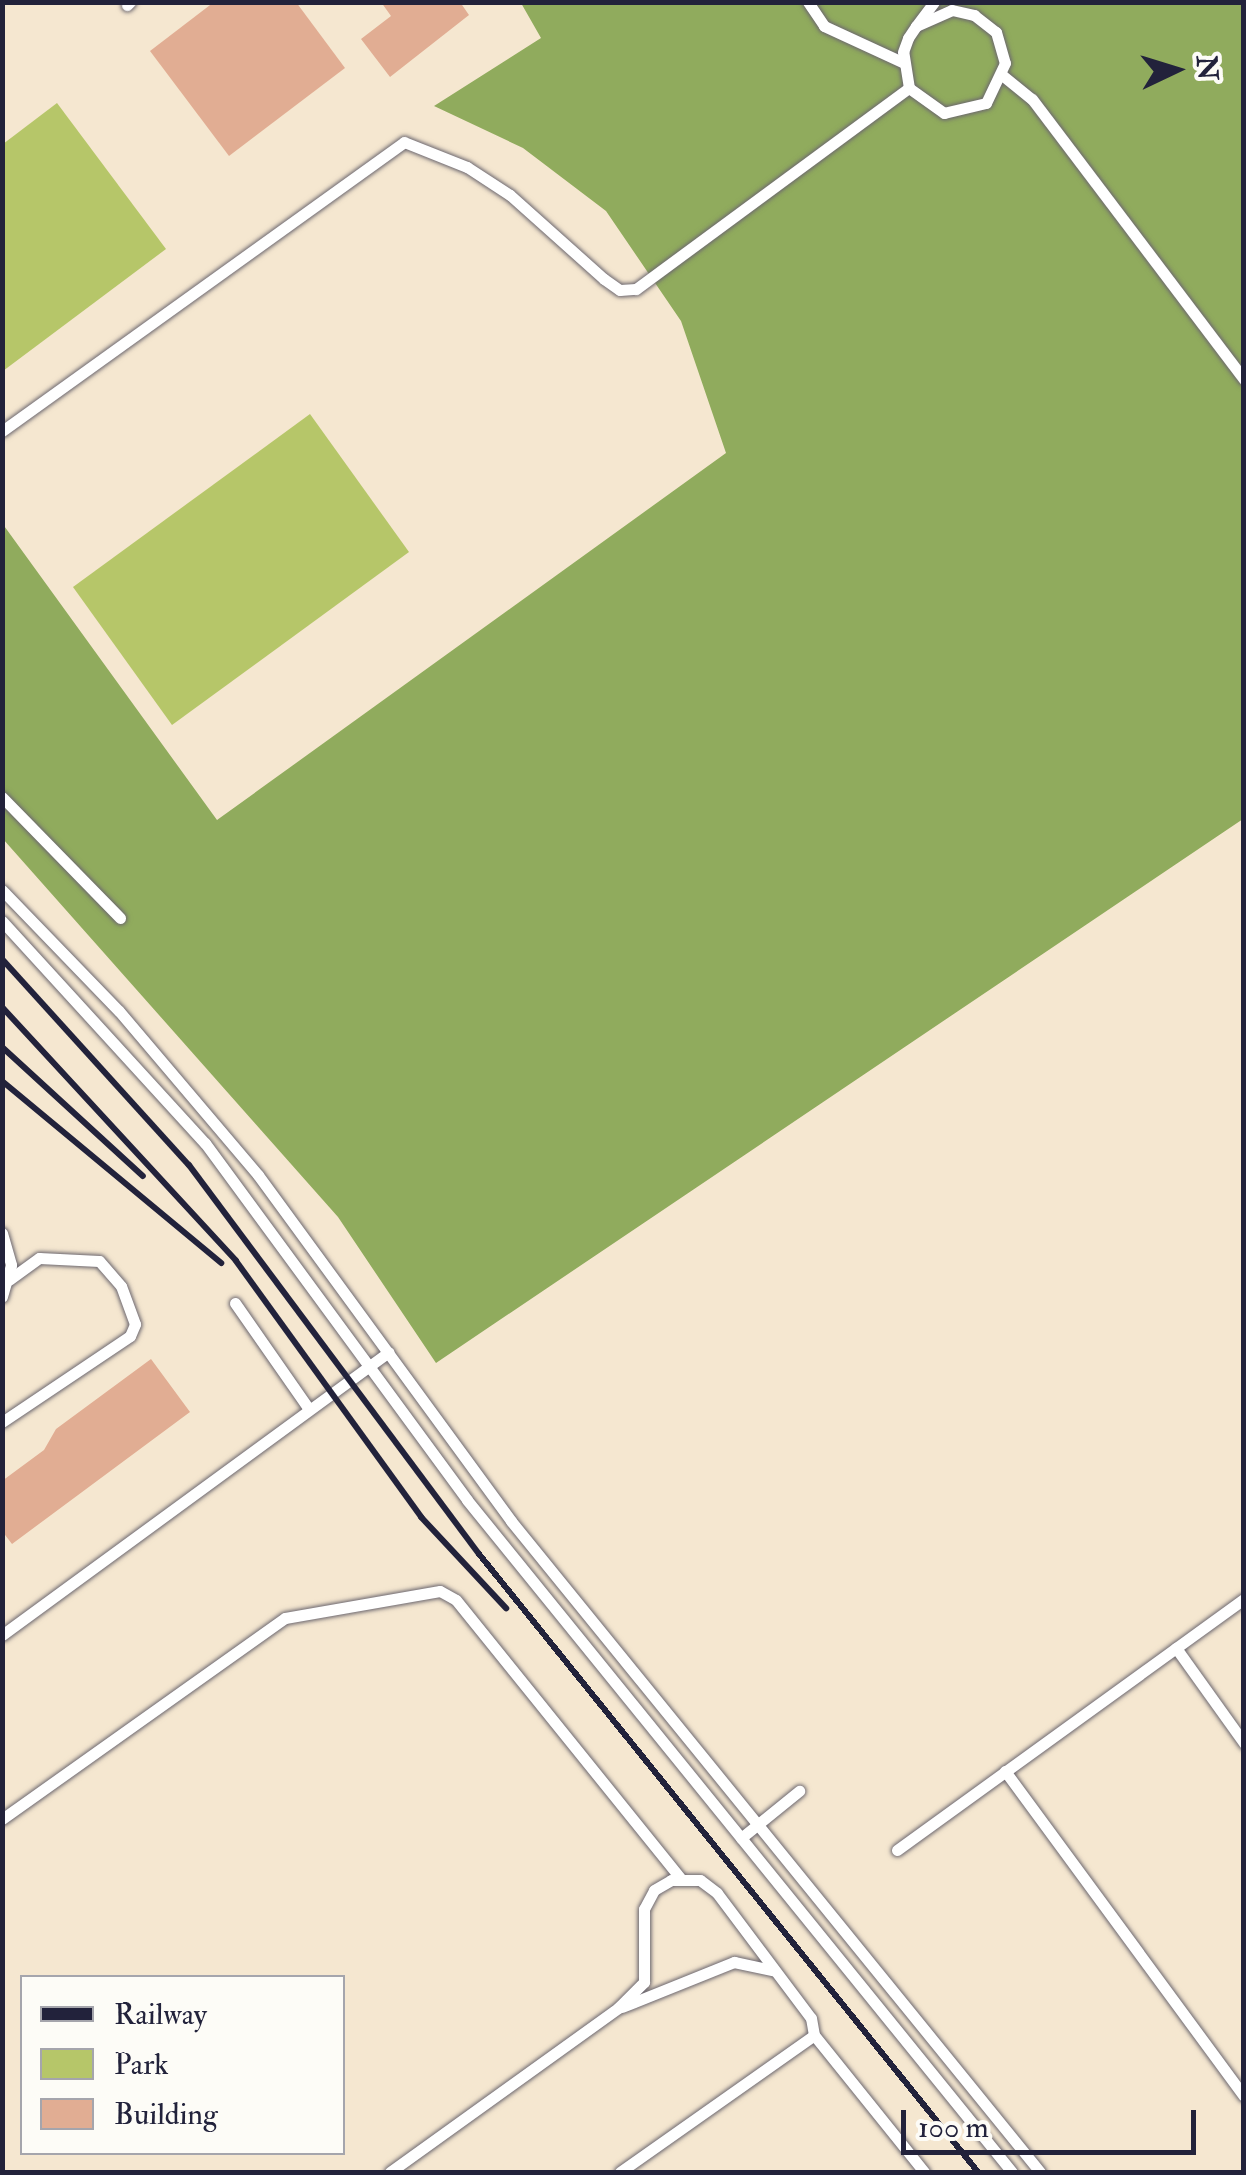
<!DOCTYPE html>
<html>
<head>
<meta charset="utf-8">
<style>
  body { margin:0 }
  #map { position:relative; width:1246px; height:2175px; overflow:hidden; background:#f5e7d0; font-family:"IM FELL Double Pica",serif }
  div>[style] { position:absolute }
  .green>* { inset:0; background:#b6c669 }
  .forest>* { inset:0; background:#90ab5d }
  .building>* { inset:0; background:#e1ad93 }
  .roads { filter:drop-shadow(0 0 2px #6c676f) drop-shadow(0 0 2px #6c676f) }
  .lane>* { height:11px; margin:-5.5px; padding:0 5.5px; transform-origin:5.5px; border-radius:5.5px; background:#fff }
  .rail>* { height:6px; margin:-3px; padding:0 3px; transform-origin:3px; border-radius:3px; background:#22223b }
  span { translate:-50% -50%; white-space:nowrap; text-align:center; line-height:1.15; -webkit-text-stroke:9px #fdfcf7; paint-order:stroke }
  .frame { position:absolute; inset:0; border:5px solid #22223b; pointer-events:none }
  .legend { position:absolute; left:20px; top:1975px; width:325px; height:180px; box-sizing:border-box; background:#fdfcf7; border:2px solid #a5a5ac; margin:0; padding:12px 18px; list-style:none; font-size:30px; color:#22223b }
  .legend li { display:flex; align-items:center; gap:20px; height:50px }
  .legend b { width:50px; border:2px solid #a5a5ac }
  .north { position:absolute; left:1126px; top:20px; width:100px; height:100px; -webkit-text-stroke:8px #fdfcf7; paint-order:stroke; rotate:86deg; font-size:28px; font-weight:700; line-height:40px; text-align:center; color:#22223b }
  .north::after { content:''; display:block; margin:auto; width:35px; height:45px; background:#22223b; clip-path:polygon(50% 0,100% 100%,50% 72%,0 100%) }
  .scale { position:absolute; left:901px; top:2110px; width:295px; height:45px; box-sizing:border-box; border:5px solid #22223b; border-top:0; padding-left:12px; font-size:30px; line-height:35px; white-space:nowrap; color:#22223b; -webkit-text-stroke:8px #fdfcf7; paint-order:stroke }
</style>
</head>
<body>
<div id="map">
  <div class="green">
    <i style="clip-path:polygon(57px 103px,166px 249px,3px 371px,3px 144px)"></i>
    <i style="clip-path:polygon(310px 414px,409px 552px,172px 725px,73px 587px)"></i>
  </div>
  <div class="forest">
    <i style="clip-path:polygon(521px 3px,1243px 3px,1243px 819px,436px 1363px,338px 1217px,3px 839px,2px 523px,217px 820px,726px 453px,681px 321px,606px 211px,523px 148px,434px 106px,541px 38px)"></i>
  </div>
  <div class="building">
    <i style="clip-path:polygon(214px 2px,296px 2px,345px 68px,229px 156px,150px 51px)"></i>
    <i style="clip-path:polygon(381px 2px,460px 2px,469px 15px,390px 77px,361px 39px,391px 16px)"></i>
    <i style="clip-path:polygon(151px 1359px,190px 1412px,12px 1544px,2px 1531px,2px 1481px,44px 1450px,56px 1429px)"></i>
  </div>
  <div class="roads">
    <div class="lane">
      <i style="left:808px;top:2px;width:29px;rotate:56deg"></i>
      <i style="left:824px;top:26px;width:86px;rotate:24.8deg"></i>
      <i style="left:127px;top:5px;width:4px;rotate:-45deg"></i>
      <i style="left:916px;top:26px;width:39px;rotate:-24deg"></i>
      <i style="left:952px;top:10px;width:23px;rotate:13deg"></i>
      <i style="left:974px;top:15px;width:28px;rotate:38deg"></i>
      <i style="left:996px;top:32px;width:32px;rotate:74deg"></i>
      <i style="left:1005px;top:63px;width:44px;rotate:115.4deg"></i>
      <i style="left:986px;top:103px;width:43px;rotate:166.6deg"></i>
      <i style="left:944px;top:113px;width:43px;rotate:-144.5deg"></i>
      <i style="left:909px;top:88px;width:36px;rotate:-99deg"></i>
      <i style="left:903px;top:52px;width:15px;rotate:-70deg"></i>
      <i style="left:908px;top:38px;width:14px;rotate:-56deg"></i>
      <i style="left:916px;top:26px;width:30px;rotate:-53deg"></i>
      <i style="left:1002px;top:75px;width:38px;rotate:39deg"></i>
      <i style="left:1032px;top:99px;width:351px;rotate:52.9deg"></i>
      <i style="left:2px;top:431px;width:495px;rotate:-35.7deg"></i>
      <i style="left:404px;top:142px;width:68px;rotate:21.6deg"></i>
      <i style="left:467px;top:167px;width:51px;rotate:33.1deg"></i>
      <i style="left:510px;top:195px;width:126px;rotate:41.8deg"></i>
      <i style="left:604px;top:279px;width:19px;rotate:35deg"></i>
      <i style="left:620px;top:290px;width:16px;rotate:-4deg"></i>
      <i style="left:636px;top:289px;width:339px;rotate:-36.4deg"></i>
      <i style="left:2px;top:797px;width:169px;rotate:45.7deg"></i>
      <i style="left:2px;top:890px;width:168px;rotate:46deg"></i>
      <i style="left:119px;top:1011px;width:215px;rotate:49.7deg"></i>
      <i style="left:258px;top:1175px;width:429px;rotate:53.8deg"></i>
      <i style="left:511px;top:1521px;width:839px;rotate:50.9deg"></i>
      <i style="left:2px;top:921px;width:301px;rotate:47.6deg"></i>
      <i style="left:205px;top:1143px;width:443px;rotate:53.7deg"></i>
      <i style="left:467px;top:1500px;width:865px;rotate:50.96deg"></i>
      <i style="left:2px;top:1233px;width:33px;rotate:74deg"></i>
      <i style="left:11px;top:1265px;width:33px;rotate:106deg"></i>
      <i style="left:235px;top:1303px;width:129px;rotate:55.1deg"></i>
      <i style="left:2px;top:1422px;width:154px;rotate:-33.9deg"></i>
      <i style="left:130px;top:1336px;width:13px;rotate:-67deg"></i>
      <i style="left:135px;top:1324px;width:40px;rotate:-110.2deg"></i>
      <i style="left:121px;top:1286px;width:33px;rotate:-131deg"></i>
      <i style="left:99px;top:1261px;width:60px;rotate:-177.1deg"></i>
      <i style="left:39px;top:1258px;width:37px;rotate:144deg"></i>
      <i style="left:2px;top:1635px;width:479px;rotate:-36.2deg"></i>
      <i style="left:1176px;top:1648px;width:117px;rotate:54.4deg"></i>
      <i style="left:1005px;top:1771px;width:403px;rotate:53.7deg"></i>
      <i style="left:2px;top:1819px;width:347px;rotate:-35.4deg"></i>
      <i style="left:285px;top:1618px;width:157px;rotate:-9.9deg"></i>
      <i style="left:440px;top:1591px;width:18px;rotate:29deg"></i>
      <i style="left:456px;top:1600px;width:357px;rotate:51.1deg"></i>
      <i style="left:741px;top:1838px;width:75px;rotate:-39deg"></i>
      <i style="left:897px;top:1850px;width:428px;rotate:-35.9deg"></i>
      <i style="left:622px;top:2007px;width:121px;rotate:-21.9deg"></i>
      <i style="left:734px;top:1962px;width:40px;rotate:12deg"></i>
      <i style="left:390px;top:2172px;width:281px;rotate:-35.7deg"></i>
      <i style="left:618px;top:2008px;width:37px;rotate:-45deg"></i>
      <i style="left:644px;top:1982px;width:73px;rotate:-90deg"></i>
      <i style="left:644px;top:1909px;width:21px;rotate:-62deg"></i>
      <i style="left:654px;top:1890px;width:20px;rotate:-30deg"></i>
      <i style="left:671px;top:1880px;width:29px"></i>
      <i style="left:700px;top:1880px;width:21px;rotate:37deg"></i>
      <i style="left:717px;top:1893px;width:156px;rotate:53.1deg"></i>
      <i style="left:811px;top:2018px;width:17px;rotate:80deg"></i>
      <i style="left:620px;top:2172px;width:237px;rotate:-35.2deg"></i>
      <i style="left:814px;top:2035px;width:176px;rotate:51.2deg"></i>
    </div>
  </div>
  <div class="rail">
    <i style="left:2px;top:959px;width:278px;rotate:47.8deg"></i>
    <i style="left:189px;top:1165px;width:485px;rotate:53.3deg"></i>
    <i style="left:479px;top:1554px;width:794px;rotate:51.08deg"></i>
    <i style="left:2px;top:1007px;width:345px;rotate:47.3deg"></i>
    <i style="left:236px;top:1261px;width:316px;rotate:54.1deg"></i>
    <i style="left:421px;top:1517px;width:125px;rotate:47deg"></i>
    <i style="left:2px;top:1047px;width:191px;rotate:42.5deg"></i>
    <i style="left:2px;top:1081px;width:285px;rotate:39.7deg"></i>
  </div>
  <div class="frame"></div>
  <ul class="legend">
  <li><b style="height:12px;background:#22223b"></b>Railway</li>
  <li><b style="height:28px;background:#b6c669"></b>Park</li>
  <li><b style="height:28px;background:#e1ad93"></b>Building</li>
  </ul>
  <div class="north">N</div>
  <div class="scale">100 m</div>
</div>
</body>
</html>
